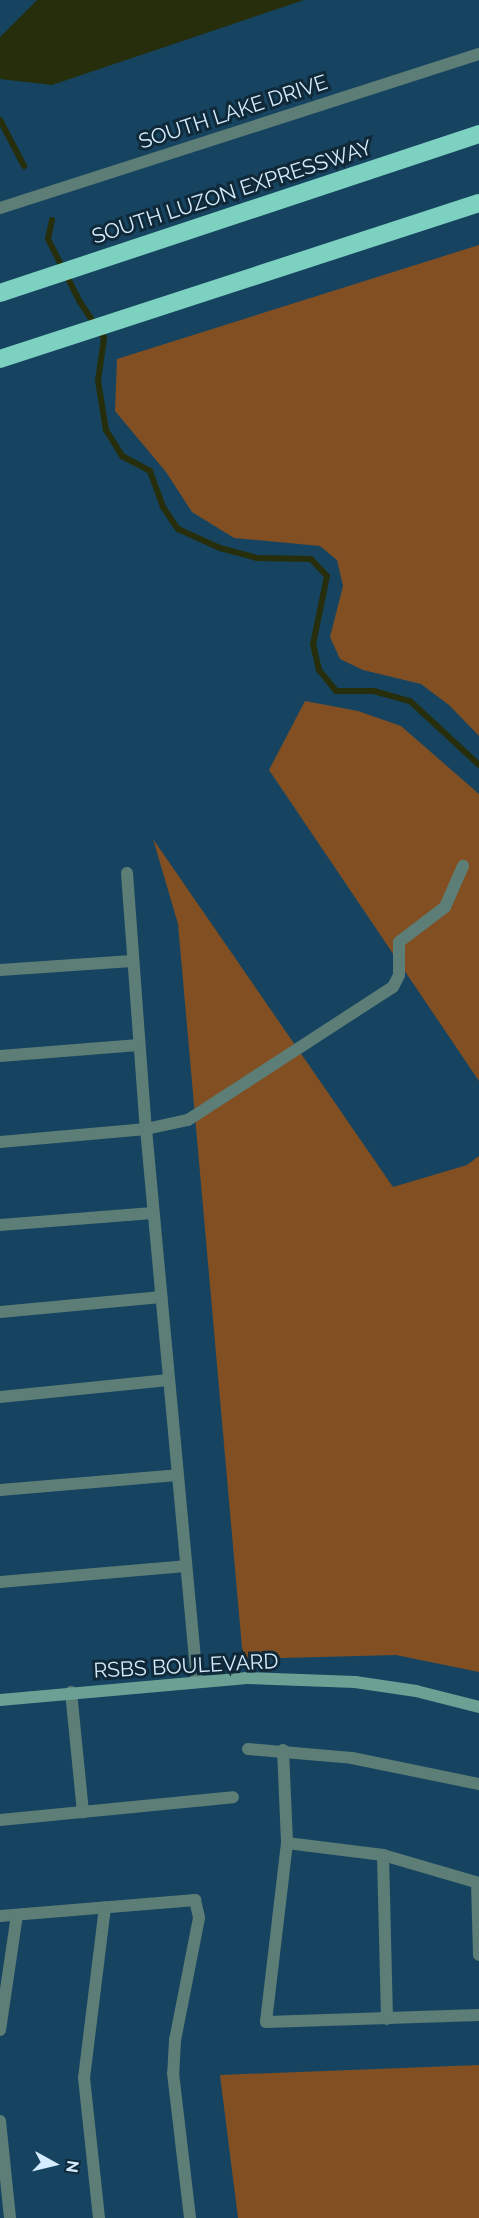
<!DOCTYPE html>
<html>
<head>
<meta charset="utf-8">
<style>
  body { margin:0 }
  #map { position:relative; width:479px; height:2218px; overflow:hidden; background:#164460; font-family:Raleway,sans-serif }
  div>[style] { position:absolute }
  .green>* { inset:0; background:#814f22 }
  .water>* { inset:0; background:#272e0c }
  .stream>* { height:6px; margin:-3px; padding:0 3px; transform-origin:3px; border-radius:3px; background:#272e0c }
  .street>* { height:12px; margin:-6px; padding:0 6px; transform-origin:6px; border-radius:6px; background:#5d7e76 }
  .secondary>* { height:12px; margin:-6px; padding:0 6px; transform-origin:6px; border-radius:6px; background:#6ba094 }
  .highway>* { height:18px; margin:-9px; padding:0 9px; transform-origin:9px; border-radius:9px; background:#7dd1c0 }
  span { translate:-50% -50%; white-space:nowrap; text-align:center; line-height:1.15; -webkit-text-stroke:6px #102939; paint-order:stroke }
  .street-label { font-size:21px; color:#d4ecfd }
  .north { position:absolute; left:24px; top:2134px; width:60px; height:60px; -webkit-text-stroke:4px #102939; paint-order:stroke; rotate:98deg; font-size:16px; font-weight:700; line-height:24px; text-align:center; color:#d4ecfd }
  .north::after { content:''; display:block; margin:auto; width:21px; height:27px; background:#d4ecfd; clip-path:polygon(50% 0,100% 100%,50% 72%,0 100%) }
</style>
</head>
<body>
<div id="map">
  <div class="green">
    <i style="clip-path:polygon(479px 245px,479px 736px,449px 705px,421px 684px,363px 670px,340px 659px,330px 637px,343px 586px,337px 560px,320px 546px,234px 538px,192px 512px,166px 472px,115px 411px,117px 359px)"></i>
    <i style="clip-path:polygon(305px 701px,358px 711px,401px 726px,479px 794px,479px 1081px,269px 770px)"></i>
    <i style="clip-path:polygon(153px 839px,393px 1187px,467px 1165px,479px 1156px,479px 1672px,396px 1655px,243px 1659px,178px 924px)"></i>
    <i style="clip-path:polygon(479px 2065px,479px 2218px,238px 2218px,220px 2075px)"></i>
  </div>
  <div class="water">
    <i style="clip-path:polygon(37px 0,304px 0,52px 85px,0 79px,0 37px)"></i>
  </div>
  <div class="stream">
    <i style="left:0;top:120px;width:52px;rotate:62.4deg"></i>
    <i style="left:52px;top:220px;width:19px;rotate:102deg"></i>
    <i style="left:48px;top:239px;width:71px;rotate:63.1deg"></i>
    <i style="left:80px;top:302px;width:43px;rotate:56.3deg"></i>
    <i style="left:104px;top:338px;width:43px;rotate:97.9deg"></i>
    <i style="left:98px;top:381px;width:50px;rotate:80.7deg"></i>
    <i style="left:106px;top:430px;width:31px;rotate:58deg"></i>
    <i style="left:122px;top:456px;width:32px;rotate:28deg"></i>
    <i style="left:150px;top:471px;width:38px;rotate:70deg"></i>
    <i style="left:163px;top:507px;width:27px;rotate:56deg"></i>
    <i style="left:178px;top:529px;width:46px;rotate:24.3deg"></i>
    <i style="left:220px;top:548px;width:38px;rotate:15deg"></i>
    <i style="left:257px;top:558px;width:54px;rotate:1.1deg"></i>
    <i style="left:311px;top:559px;width:23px;rotate:47deg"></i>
    <i style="left:327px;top:576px;width:69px;rotate:101.6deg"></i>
    <i style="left:313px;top:644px;width:27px;rotate:77deg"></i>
    <i style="left:319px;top:670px;width:27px;rotate:51deg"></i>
    <i style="left:336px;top:691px;width:38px"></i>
    <i style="left:374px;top:691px;width:37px;rotate:16deg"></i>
    <i style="left:410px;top:701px;width:94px;rotate:42.8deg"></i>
  </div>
  <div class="street">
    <i style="left:0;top:208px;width:503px;rotate:-17.82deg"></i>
    <i style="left:127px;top:873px;width:257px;rotate:85.8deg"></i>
    <i style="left:146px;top:1129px;width:554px;rotate:84.72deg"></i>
    <i style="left:0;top:970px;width:132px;rotate:-3.9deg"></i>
    <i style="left:0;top:1056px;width:139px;rotate:-4.5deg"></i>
    <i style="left:0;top:1142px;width:147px;rotate:-5.1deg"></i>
    <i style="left:146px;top:1129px;width:43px;rotate:-12.1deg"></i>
    <i style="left:188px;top:1120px;width:244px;rotate:-33deg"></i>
    <i style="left:393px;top:987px;width:13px;rotate:-63deg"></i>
    <i style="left:399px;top:975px;width:33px;rotate:-90deg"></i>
    <i style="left:399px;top:942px;width:58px;rotate:-37.3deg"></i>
    <i style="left:445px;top:907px;width:45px;rotate:-66.3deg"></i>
    <i style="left:0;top:1225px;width:153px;rotate:-4.5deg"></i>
    <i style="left:0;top:1312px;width:162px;rotate:-5.3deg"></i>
    <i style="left:0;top:1397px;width:169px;rotate:-5.8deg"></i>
    <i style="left:0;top:1490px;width:178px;rotate:-4.8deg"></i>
    <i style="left:0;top:1582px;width:186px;rotate:-4.9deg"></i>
    <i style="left:71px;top:1692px;width:121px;rotate:84.3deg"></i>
    <i style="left:248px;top:1749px;width:104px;rotate:4.9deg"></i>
    <i style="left:352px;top:1758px;width:130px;rotate:11.6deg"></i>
    <i style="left:283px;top:1750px;width:93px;rotate:87.5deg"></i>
    <i style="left:287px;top:1843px;width:180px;rotate:96.7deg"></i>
    <i style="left:266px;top:2022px;width:213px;rotate:-1.9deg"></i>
    <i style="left:0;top:1820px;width:234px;rotate:-5.6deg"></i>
    <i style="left:287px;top:1843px;width:97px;rotate:7.1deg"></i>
    <i style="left:383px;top:1855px;width:100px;rotate:16.3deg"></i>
    <i style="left:383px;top:1855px;width:164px;rotate:88.6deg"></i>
    <i style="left:477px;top:1883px;width:72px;rotate:88.4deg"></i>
    <i style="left:0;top:1916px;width:196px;rotate:-4.7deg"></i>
    <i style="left:195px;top:1900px;width:18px;rotate:77deg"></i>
    <i style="left:199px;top:1918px;width:124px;rotate:101.1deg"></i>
    <i style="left:175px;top:2040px;width:33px;rotate:93deg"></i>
    <i style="left:173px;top:2073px;width:146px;rotate:83.3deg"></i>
    <i style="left:0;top:2030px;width:116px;rotate:-81.6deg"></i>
    <i style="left:0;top:2121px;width:98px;rotate:84.1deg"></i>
    <i style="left:99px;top:2218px;width:141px;rotate:-96.1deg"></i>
    <i style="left:84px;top:2078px;width:172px;rotate:-83deg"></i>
  </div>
  <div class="secondary">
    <i style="left:0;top:1700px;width:248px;rotate:-5.1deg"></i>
    <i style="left:247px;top:1678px;width:108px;rotate:2.1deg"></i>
    <i style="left:355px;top:1682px;width:62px;rotate:8.4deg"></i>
    <i style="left:416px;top:1691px;width:65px;rotate:14.3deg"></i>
  </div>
  <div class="highway">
    <i style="left:0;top:293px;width:505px;rotate:-18.36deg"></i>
    <i style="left:0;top:359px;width:504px;rotate:-18.04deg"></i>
  </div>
  <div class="street-label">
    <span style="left:233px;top:112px;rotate:-18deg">SOUTH LAKE DRIVE</span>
    <span style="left:232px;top:192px;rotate:-18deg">SOUTH LUZON EXPRESSWAY</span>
    <span style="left:186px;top:1666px;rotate:-3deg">RSBS BOULEVARD</span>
  </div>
  <div class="north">N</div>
</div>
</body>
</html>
